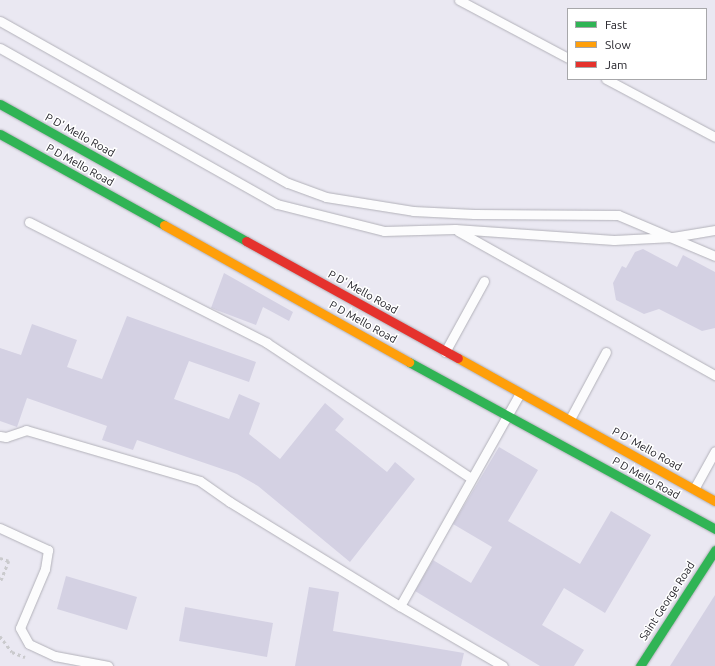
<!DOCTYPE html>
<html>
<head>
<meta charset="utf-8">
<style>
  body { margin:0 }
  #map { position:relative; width:715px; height:666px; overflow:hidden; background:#eae8f2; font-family:Ubuntu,sans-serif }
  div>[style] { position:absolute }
  .building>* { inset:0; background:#d4d1e3 }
  .path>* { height:2.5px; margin-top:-1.25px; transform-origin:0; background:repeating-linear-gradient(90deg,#cacacd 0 3px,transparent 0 6px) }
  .roads { filter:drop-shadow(0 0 1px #b2b1b9) drop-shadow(0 0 1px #b2b1b9) }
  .lane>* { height:9px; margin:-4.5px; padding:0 4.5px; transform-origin:4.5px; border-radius:4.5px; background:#fcfcfd }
  .fast>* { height:9px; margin:-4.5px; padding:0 4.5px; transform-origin:4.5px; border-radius:4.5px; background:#30b455 }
  .slow>* { height:9px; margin:-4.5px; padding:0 4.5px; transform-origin:4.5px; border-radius:4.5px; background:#ff9f0a }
  .jam>* { height:9px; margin:-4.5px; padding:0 4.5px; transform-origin:4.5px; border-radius:4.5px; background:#e5322d }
  span { translate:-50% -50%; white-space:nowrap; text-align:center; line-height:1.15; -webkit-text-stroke:3px #fff; paint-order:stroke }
  .street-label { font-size:11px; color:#24232a }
  .legend { position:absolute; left:567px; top:8px; width:140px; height:72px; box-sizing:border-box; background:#fff; border:1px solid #a7a7aa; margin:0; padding:5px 7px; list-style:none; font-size:12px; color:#24232a }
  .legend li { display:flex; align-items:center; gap:8px; height:20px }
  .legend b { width:20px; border:1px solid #a7a7aa }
</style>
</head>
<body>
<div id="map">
  <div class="building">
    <i style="clip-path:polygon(643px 249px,677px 267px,683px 255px,715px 272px,715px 328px,702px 331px,659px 309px,644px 314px,616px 300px,613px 283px,622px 266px,626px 268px,635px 252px)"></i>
    <i style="clip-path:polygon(224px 273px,293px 312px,289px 321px,263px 307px,256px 325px,211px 308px)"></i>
    <i style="clip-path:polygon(127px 316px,256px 362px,249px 382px,189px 361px,174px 399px,229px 419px,239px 394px,260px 403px,249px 434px,280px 459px,325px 403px,344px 419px,335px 430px,387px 472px,395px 462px,415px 479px,350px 562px,258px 486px,237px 474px,137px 440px,133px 450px,102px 440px,107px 426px,27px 398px,17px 427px,0 421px,0 348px,21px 355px,32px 324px,77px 340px,67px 367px,102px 379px)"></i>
    <i style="clip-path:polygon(499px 447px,538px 470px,508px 521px,580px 564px,611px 511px,651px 535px,605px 613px,564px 588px,542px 625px,584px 650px,574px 666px,540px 666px,415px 591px,433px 560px,471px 583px,492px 547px,453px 524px)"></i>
    <i style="clip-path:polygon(66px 576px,137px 597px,127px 630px,57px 609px)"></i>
    <i style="clip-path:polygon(309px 587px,339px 592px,333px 631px,464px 653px,461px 666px,295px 666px)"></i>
    <i style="clip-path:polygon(715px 595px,715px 666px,670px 666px)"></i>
    <i style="clip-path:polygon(185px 607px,273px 623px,267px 657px,179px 641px)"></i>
  </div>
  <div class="path">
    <i style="left:0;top:558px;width:9px;rotate:18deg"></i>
    <i style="left:9px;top:561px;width:24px;rotate:112deg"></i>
    <i style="left:0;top:636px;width:20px;rotate:53deg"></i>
    <i style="left:12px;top:652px;width:14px;rotate:21deg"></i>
  </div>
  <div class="roads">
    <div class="lane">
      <i style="left:459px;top:0;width:123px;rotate:28deg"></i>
      <i style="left:0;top:21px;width:330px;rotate:29.4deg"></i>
      <i style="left:288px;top:183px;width:40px;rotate:20.2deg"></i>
      <i style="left:326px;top:197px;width:88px;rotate:9.1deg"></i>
      <i style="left:413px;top:211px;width:61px;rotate:2.8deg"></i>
      <i style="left:474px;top:214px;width:144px;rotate:0.4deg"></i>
      <i style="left:618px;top:215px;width:105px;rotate:22.9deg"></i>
      <i style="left:0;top:48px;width:318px;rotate:29.4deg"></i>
      <i style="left:277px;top:204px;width:110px;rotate:14.2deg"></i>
      <i style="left:384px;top:231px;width:71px;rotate:-1.6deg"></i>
      <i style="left:455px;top:229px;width:159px;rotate:4deg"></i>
      <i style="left:614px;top:240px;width:59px;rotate:-2.9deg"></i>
      <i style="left:673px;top:237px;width:43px;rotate:-9.5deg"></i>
      <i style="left:606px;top:79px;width:123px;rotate:28deg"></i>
      <i style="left:29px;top:222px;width:267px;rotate:26.9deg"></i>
      <i style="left:267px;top:343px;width:245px;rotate:33.5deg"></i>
      <i style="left:458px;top:231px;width:295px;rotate:29.3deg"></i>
      <i style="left:445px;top:352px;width:81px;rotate:-61.2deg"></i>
      <i style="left:570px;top:419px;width:76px;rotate:-61.8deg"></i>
      <i style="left:0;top:436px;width:6px;rotate:9deg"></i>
      <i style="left:6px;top:437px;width:21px;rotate:-19deg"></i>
      <i style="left:26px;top:430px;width:181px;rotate:16.3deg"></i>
      <i style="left:200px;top:481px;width:37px;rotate:35deg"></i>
      <i style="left:230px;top:502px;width:199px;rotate:31.5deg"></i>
      <i style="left:400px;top:606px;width:119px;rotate:30.2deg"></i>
      <i style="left:694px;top:489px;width:43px;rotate:-61.1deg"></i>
      <i style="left:0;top:528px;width:53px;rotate:24.6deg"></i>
      <i style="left:48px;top:550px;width:19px;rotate:99deg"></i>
      <i style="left:45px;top:569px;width:64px;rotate:113deg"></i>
      <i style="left:20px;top:628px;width:18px;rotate:61deg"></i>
      <i style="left:29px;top:644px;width:29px;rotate:25deg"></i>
      <i style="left:55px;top:656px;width:54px;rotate:10.7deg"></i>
      <i style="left:400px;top:606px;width:244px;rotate:-60.6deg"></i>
    </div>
    <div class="fast">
      <i style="left:0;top:104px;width:282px;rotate:29.1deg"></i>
      <i style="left:0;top:134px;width:188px;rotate:29deg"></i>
      <i style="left:409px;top:362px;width:349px;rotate:28.6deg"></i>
      <i style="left:640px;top:666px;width:138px;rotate:-57.1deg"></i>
    </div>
    <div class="slow">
      <i style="left:164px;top:225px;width:281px;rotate:29.2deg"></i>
      <i style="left:458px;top:358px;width:294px;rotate:29.1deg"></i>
    </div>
    <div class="jam">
      <i style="left:246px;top:241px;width:242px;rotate:28.9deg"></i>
    </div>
  </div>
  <div class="street-label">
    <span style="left:80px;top:135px;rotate:29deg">P D' Mello Road</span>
    <span style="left:80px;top:165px;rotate:29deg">P D Mello Road</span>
    <span style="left:363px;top:292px;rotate:29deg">P D' Mello Road</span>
    <span style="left:363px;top:322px;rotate:29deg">P D Mello Road</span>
    <span style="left:647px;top:449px;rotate:29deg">P D' Mello Road</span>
    <span style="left:646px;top:478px;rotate:29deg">P D Mello Road</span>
    <span style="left:667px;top:601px;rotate:-57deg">Saint George Road</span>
  </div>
  <ul class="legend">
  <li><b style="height:5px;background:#30b455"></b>Fast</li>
  <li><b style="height:5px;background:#ff9f0a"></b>Slow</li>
  <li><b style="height:5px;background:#e5322d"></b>Jam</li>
  </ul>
</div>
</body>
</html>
